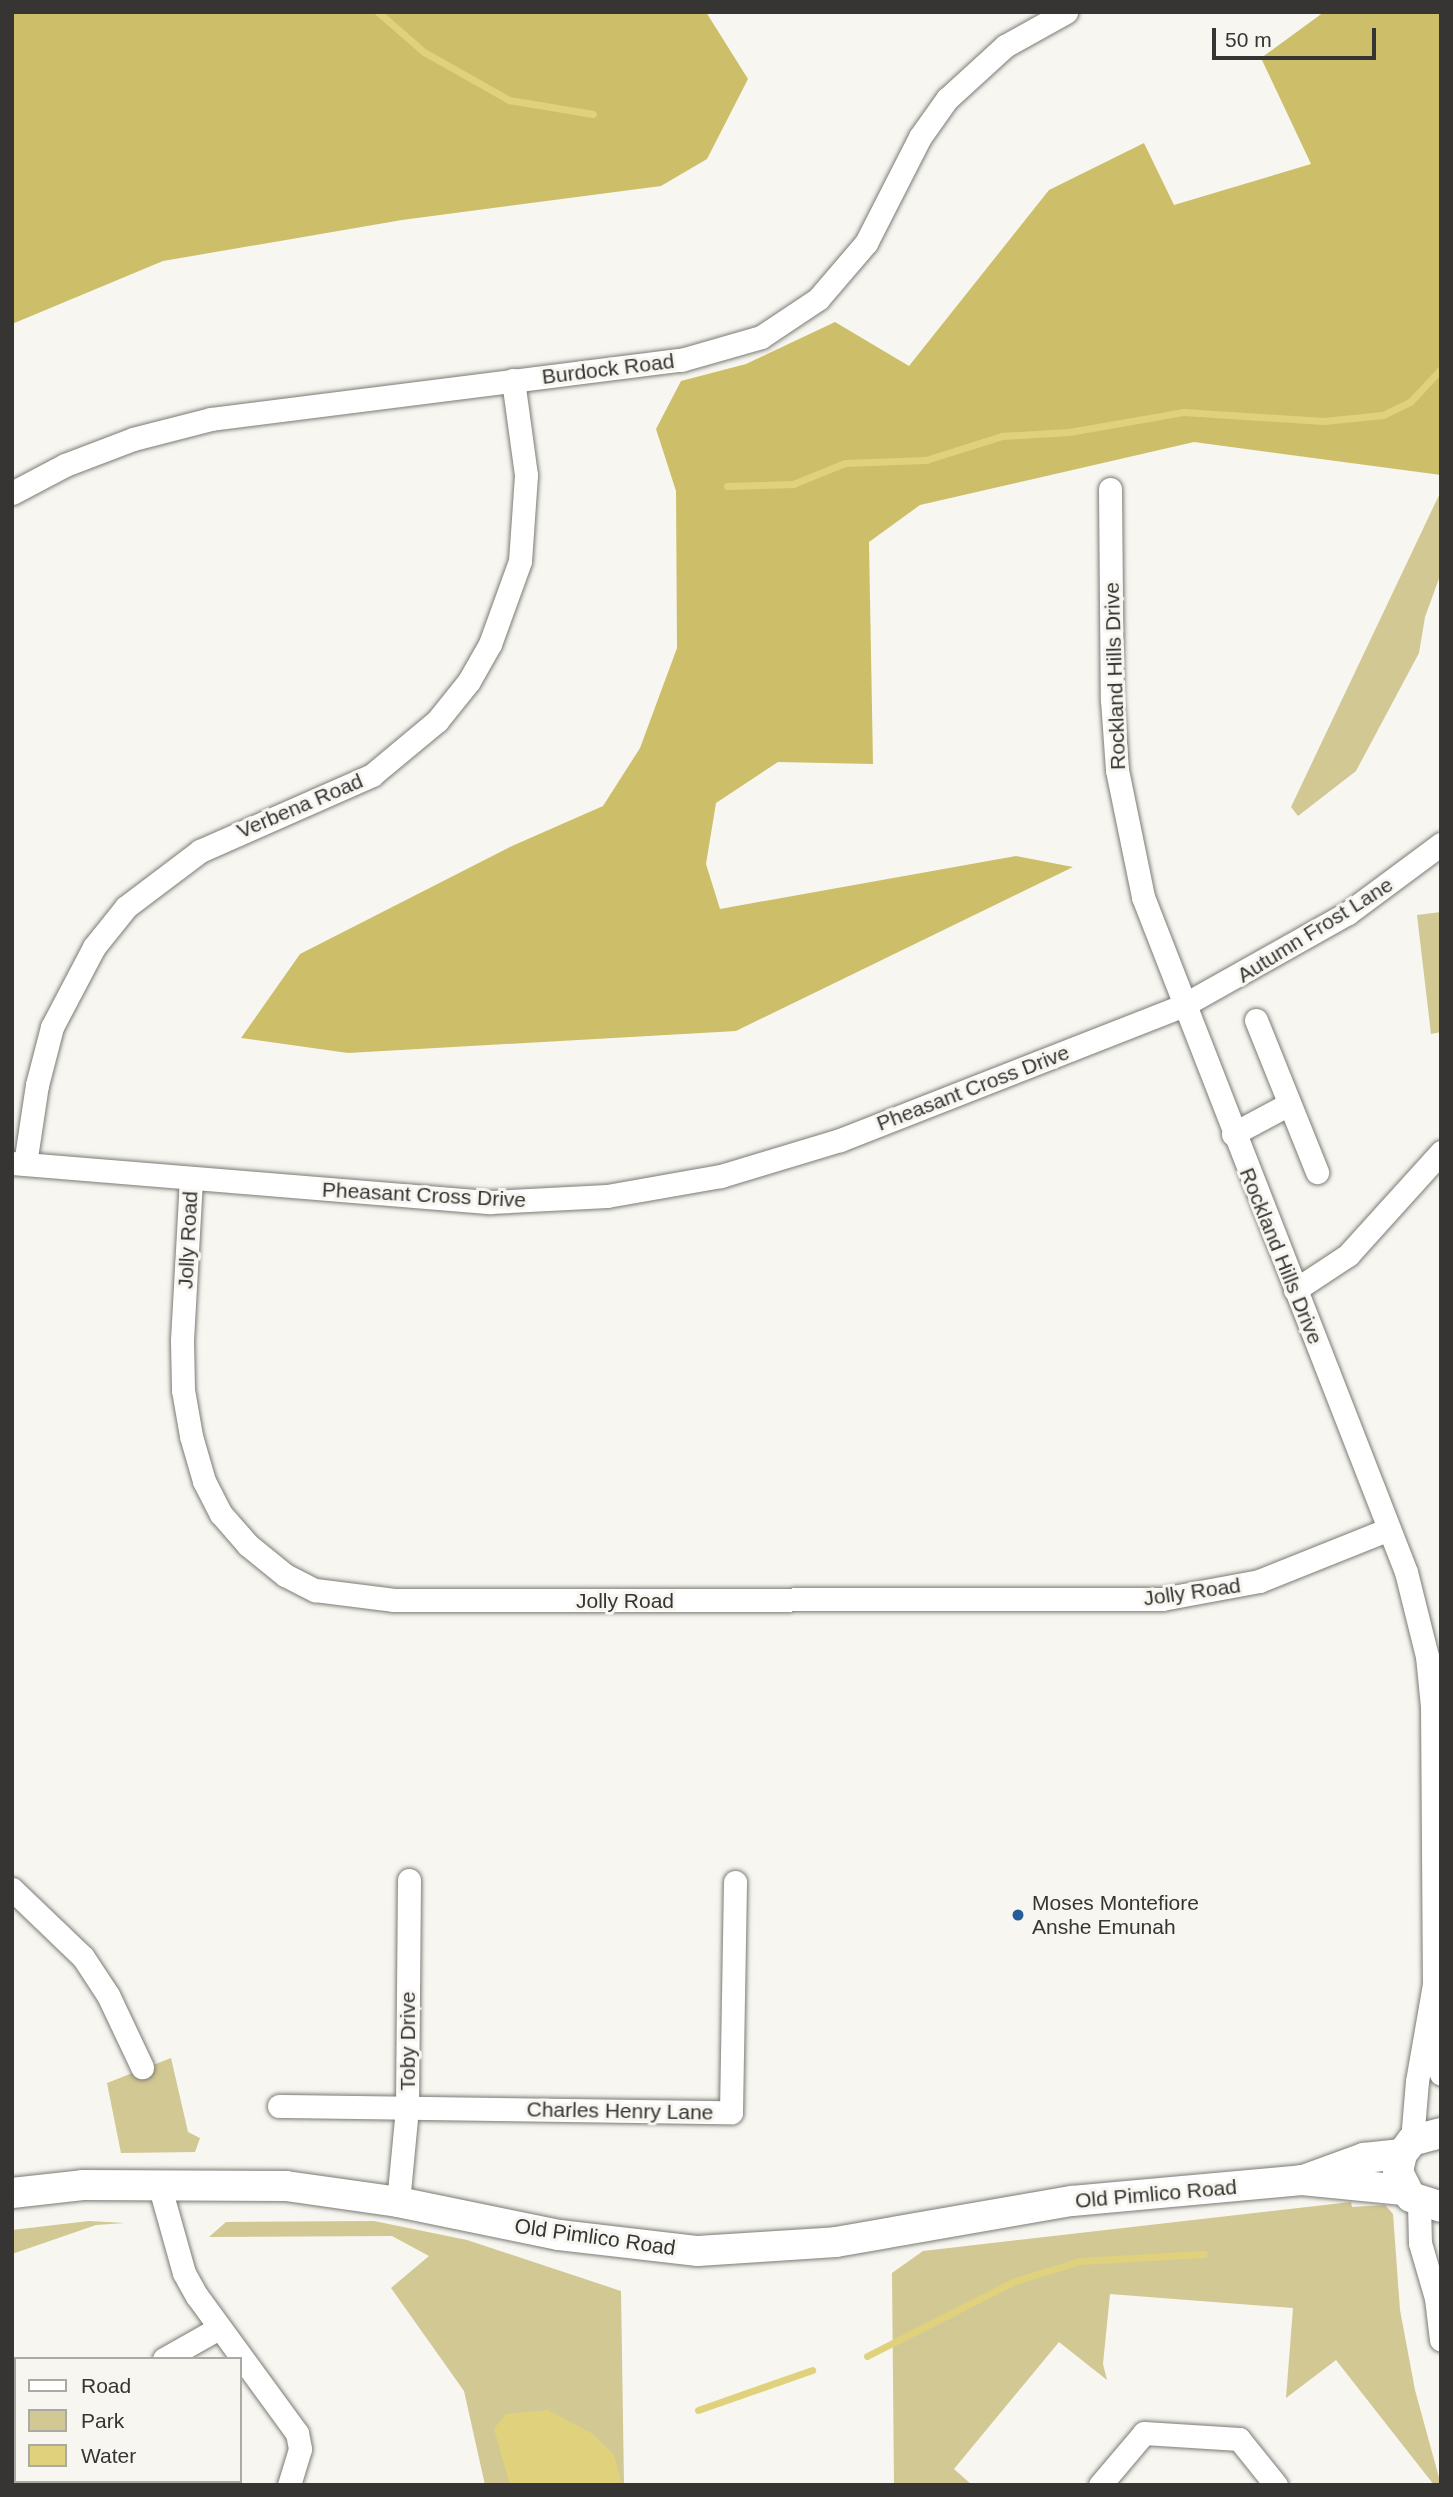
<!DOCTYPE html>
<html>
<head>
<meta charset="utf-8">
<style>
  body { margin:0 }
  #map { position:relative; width:1453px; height:2497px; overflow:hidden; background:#f7f6f0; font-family:Arial,sans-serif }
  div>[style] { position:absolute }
  .green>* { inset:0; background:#d1c893 }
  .forest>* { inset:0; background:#cdbf6a }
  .water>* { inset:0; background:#e0d27d }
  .stream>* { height:7px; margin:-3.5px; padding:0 3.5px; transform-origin:3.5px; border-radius:3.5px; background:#e0d27d }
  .roads { filter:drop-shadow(0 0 2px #7b7b75) drop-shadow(0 0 2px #7b7b75) }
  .minor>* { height:23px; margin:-11.5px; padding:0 11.5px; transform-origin:11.5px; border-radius:11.5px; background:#fff }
  .tertiary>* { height:30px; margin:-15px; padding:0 15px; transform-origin:15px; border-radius:15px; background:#fff }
  .dots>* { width:19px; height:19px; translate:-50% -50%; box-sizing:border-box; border:4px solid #f7f6f0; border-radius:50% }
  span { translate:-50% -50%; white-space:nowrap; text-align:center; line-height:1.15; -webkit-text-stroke:6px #f7f6f0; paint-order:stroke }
  .street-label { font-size:21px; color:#363533 }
  .poi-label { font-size:21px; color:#363533 }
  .left { translate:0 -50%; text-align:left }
  .frame { position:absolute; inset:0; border:14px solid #363533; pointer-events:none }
  .legend { position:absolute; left:14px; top:2357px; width:228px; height:126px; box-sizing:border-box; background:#f7f6f0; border:2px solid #aaa9a4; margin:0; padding:9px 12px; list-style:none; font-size:21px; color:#363533 }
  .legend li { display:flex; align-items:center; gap:14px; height:35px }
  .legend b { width:35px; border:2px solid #aaa9a4 }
  .scale { position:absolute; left:1212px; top:28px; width:164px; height:32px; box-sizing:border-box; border:4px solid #363533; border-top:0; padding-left:9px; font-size:21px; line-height:24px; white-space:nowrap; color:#363533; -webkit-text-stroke:5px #f7f6f0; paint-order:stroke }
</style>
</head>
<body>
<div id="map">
  <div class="green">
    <i style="clip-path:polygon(1441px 491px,1441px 573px,1425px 617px,1419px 653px,1356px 771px,1298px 816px,1291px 807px)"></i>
    <i style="clip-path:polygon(1441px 912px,1441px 1032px,1431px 1034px,1417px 915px)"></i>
    <i style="clip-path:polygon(171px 2058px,188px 2132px,200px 2138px,195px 2152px,121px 2153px,107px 2083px)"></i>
    <i style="clip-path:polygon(1351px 2202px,1352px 2207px,1385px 2205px,1393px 2214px,1400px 2310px,1415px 2390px,1441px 2485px,1434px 2485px,1336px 2360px,1286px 2398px,1293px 2308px,1110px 2294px,1103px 2364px,1107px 2380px,1059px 2342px,954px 2469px,972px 2485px,894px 2485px,892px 2273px,923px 2251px)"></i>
    <i style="clip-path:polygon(89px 2221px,125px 2223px,96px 2225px,12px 2254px,12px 2230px)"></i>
    <i style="clip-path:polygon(374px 2221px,467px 2240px,621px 2291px,624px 2485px,485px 2485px,464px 2391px,391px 2288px,429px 2256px,392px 2236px,209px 2237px,226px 2222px)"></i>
  </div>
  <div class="forest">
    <i style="clip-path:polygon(12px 12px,706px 12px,748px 79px,707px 159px,661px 186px,402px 220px,163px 261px,12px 324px)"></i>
    <i style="clip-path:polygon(1324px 12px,1441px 12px,1441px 475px,1194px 442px,920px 505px,869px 542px,873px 764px,778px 762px,716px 803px,706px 864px,720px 909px,1016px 856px,1073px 867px,736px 1031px,348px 1053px,241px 1038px,300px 954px,512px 846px,603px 806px,640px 748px,677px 648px,676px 491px,656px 429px,681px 381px,746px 364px,835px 322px,909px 366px,1049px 190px,1144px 143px,1174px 205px,1311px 164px,1261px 58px)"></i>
  </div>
  <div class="water">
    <i style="clip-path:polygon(548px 2410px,593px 2434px,614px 2455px,622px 2485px,510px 2485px,494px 2429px,506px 2414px)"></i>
  </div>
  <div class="stream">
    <i style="left:378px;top:12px;width:61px;rotate:41deg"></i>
    <i style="left:424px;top:52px;width:98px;rotate:29.5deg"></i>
    <i style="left:509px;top:100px;width:85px;rotate:9.5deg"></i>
    <i style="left:727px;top:486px;width:66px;rotate:-1.7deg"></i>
    <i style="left:793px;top:484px;width:56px;rotate:-22deg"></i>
    <i style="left:845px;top:463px;width:81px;rotate:-2.1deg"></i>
    <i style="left:926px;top:460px;width:80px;rotate:-17.5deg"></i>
    <i style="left:1002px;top:436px;width:67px;rotate:-3.4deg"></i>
    <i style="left:1069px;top:432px;width:117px;rotate:-9.9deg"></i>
    <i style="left:1184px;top:412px;width:140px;rotate:3.7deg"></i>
    <i style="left:1324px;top:421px;width:59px;rotate:-5.8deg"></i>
    <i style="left:1383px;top:415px;width:30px;rotate:-26deg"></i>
    <i style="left:1410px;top:402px;width:45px;rotate:-46.8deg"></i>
    <i style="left:867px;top:2356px;width:166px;rotate:-26.9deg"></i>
    <i style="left:1015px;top:2281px;width:68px;rotate:-17.1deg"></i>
    <i style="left:1080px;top:2261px;width:124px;rotate:-3.2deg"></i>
    <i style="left:698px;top:2410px;width:121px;rotate:-19.3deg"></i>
  </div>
  <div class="roads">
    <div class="minor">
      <i style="left:1110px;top:489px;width:211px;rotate:89.5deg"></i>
      <i style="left:1112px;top:700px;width:70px;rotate:85.9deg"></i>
      <i style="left:1117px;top:770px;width:130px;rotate:78.4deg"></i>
      <i style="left:1143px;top:897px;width:724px;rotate:68.71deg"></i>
      <i style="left:1406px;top:1572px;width:87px;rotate:76deg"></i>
      <i style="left:1427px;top:1656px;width:50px;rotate:84.3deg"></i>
      <i style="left:1432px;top:1706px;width:278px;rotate:89.6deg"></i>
      <i style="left:1434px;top:1984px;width:98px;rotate:99.9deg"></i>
      <i style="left:1417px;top:2081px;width:60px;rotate:94.8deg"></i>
      <i style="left:12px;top:493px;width:60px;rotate:-27.8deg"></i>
      <i style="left:65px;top:465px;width:73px;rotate:-20.9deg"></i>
      <i style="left:133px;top:439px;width:81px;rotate:-14.4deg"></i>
      <i style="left:211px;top:419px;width:474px;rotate:-7.2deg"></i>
      <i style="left:681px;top:360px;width:83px;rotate:-16deg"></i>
      <i style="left:761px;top:337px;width:69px;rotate:-33.7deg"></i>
      <i style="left:818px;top:299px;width:74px;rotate:-49.4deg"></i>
      <i style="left:866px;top:243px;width:119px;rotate:-63deg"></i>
      <i style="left:920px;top:137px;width:47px;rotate:-54.6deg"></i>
      <i style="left:947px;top:99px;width:79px;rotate:-42.4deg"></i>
      <i style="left:1005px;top:46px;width:70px;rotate:-29.1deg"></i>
      <i style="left:1256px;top:1020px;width:164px;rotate:68.1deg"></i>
      <i style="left:1233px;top:1134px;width:64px;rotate:-28.2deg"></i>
      <i style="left:12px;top:1163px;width:480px;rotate:4.7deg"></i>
      <i style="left:490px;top:1202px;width:117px;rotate:-2.9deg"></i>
      <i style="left:607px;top:1196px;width:116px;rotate:-10deg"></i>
      <i style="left:721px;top:1176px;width:124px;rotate:-16.8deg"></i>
      <i style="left:840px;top:1140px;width:367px;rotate:-21.4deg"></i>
      <i style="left:1182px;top:1006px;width:190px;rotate:-29.3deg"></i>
      <i style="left:1348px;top:913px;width:116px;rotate:-36.6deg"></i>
      <i style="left:25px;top:1164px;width:80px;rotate:-81.4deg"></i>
      <i style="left:37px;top:1085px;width:60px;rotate:-75.5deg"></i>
      <i style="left:52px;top:1027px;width:90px;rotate:-62.3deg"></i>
      <i style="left:94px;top:947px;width:51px;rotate:-51.3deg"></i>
      <i style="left:126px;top:907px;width:93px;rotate:-37.1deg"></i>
      <i style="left:200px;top:851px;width:188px;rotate:-23.8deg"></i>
      <i style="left:372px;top:775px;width:85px;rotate:-39.7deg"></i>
      <i style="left:437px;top:721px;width:51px;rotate:-51.3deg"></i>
      <i style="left:469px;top:681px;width:43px;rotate:-60.4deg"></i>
      <i style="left:490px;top:644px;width:88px;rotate:-70.1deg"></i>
      <i style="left:520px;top:561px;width:86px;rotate:-86deg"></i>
      <i style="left:526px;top:475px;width:96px;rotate:-97.8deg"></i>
      <i style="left:191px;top:1179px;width:162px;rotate:93.2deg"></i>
      <i style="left:182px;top:1341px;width:49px;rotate:88.8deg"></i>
      <i style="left:183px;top:1390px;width:47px;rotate:80.1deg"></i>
      <i style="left:191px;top:1436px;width:47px;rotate:73.9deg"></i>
      <i style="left:204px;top:1481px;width:37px;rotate:63deg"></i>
      <i style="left:221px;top:1514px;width:41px;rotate:48.9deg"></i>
      <i style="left:248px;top:1545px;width:48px;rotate:39deg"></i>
      <i style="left:285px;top:1575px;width:34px;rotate:27deg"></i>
      <i style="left:315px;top:1590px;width:80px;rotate:7.2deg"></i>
      <i style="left:394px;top:1600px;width:768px;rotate:-0.07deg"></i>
      <i style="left:1162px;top:1599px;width:99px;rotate:-10.5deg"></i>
      <i style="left:1259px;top:1581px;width:140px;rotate:-21.8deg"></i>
      <i style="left:1295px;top:1290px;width:64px;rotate:-33.4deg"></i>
      <i style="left:1348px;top:1255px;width:139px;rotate:-47.9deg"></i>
      <i style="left:12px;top:1889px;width:98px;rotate:43.8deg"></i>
      <i style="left:83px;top:1957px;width:45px;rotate:56.7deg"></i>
      <i style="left:108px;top:1995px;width:80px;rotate:64.7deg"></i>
      <i style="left:1431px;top:2031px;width:44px;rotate:76.9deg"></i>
      <i style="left:279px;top:2106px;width:452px;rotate:0.8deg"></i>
      <i style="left:731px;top:2112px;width:230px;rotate:-89deg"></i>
      <i style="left:159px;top:2184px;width:92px;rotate:74.3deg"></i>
      <i style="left:184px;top:2273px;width:26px;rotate:61deg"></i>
      <i style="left:197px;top:2296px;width:170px;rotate:53.9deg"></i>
      <i style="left:297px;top:2433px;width:16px;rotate:79deg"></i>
      <i style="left:300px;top:2449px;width:38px;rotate:107deg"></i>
      <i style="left:398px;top:2202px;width:94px;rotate:-84.5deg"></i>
      <i style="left:407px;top:2108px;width:228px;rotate:-89.5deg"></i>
      <i style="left:1419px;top:2203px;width:40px;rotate:88.6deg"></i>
      <i style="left:1420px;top:2243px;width:57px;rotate:73.8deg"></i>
      <i style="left:1436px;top:2298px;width:42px;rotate:83.2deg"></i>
      <i style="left:164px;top:2359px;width:63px;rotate:-29.4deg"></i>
      <i style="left:12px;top:2456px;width:5px;rotate:-37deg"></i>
      <i style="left:1100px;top:2485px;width:68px;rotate:-49.8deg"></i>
      <i style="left:1144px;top:2433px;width:95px;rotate:3.6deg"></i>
      <i style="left:1239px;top:2439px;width:59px;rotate:51.2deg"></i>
    </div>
    <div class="tertiary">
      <i style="left:1441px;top:2133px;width:30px;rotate:165deg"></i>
      <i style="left:1412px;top:2141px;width:16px;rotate:128deg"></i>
      <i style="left:1402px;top:2154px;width:18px;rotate:103deg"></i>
      <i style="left:1398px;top:2172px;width:28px;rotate:63deg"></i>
      <i style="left:1411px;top:2197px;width:32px;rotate:18deg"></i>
      <i style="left:1306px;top:2179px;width:62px;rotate:-19.9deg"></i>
      <i style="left:1364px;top:2158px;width:38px;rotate:-6deg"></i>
      <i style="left:12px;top:2193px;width:71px;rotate:-6.4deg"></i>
      <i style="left:83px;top:2185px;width:203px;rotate:0.3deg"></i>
      <i style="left:286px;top:2186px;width:113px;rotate:8.1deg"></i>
      <i style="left:398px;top:2202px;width:164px;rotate:11.6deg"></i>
      <i style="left:559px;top:2235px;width:140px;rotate:6.6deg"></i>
      <i style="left:698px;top:2251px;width:138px;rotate:-3.7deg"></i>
      <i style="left:836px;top:2242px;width:240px;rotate:-9.9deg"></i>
      <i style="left:1072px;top:2201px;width:231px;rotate:-5.2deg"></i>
      <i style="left:1302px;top:2180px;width:102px;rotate:5.6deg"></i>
    </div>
  </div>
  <div class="dots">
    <i style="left:1018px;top:1915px;background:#235f96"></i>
  </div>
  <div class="street-label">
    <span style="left:608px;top:369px;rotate:-7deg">Burdock Road</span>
    <span style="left:1115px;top:676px;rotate:-92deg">Rockland Hills Drive</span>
    <span style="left:300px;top:806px;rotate:-23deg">Verbena Road</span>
    <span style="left:1315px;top:930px;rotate:-32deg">Autumn Frost Lane</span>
    <span style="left:973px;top:1088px;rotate:-21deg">Pheasant Cross Drive</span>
    <span style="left:424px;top:1195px;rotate:3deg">Pheasant Cross Drive</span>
    <span style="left:188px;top:1240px;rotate:-87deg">Jolly Road</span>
    <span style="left:1281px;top:1256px;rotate:68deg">Rockland Hills Drive</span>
    <span style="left:1192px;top:1592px;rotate:-8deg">Jolly Road</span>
    <span style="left:625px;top:1601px">Jolly Road</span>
    <span style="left:408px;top:2041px;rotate:-90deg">Toby Drive</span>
    <span style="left:620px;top:2111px;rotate:1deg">Charles Henry Lane</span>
    <span style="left:1156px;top:2194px;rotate:-5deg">Old Pimlico Road</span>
    <span style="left:595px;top:2237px;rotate:8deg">Old Pimlico Road</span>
  </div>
  <div class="poi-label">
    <span class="left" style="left:1032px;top:1915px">Moses Montefiore<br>Anshe Emunah</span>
  </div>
  <div class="frame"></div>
  <ul class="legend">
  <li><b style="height:9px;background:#fff"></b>Road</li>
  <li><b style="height:19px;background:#d1c893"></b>Park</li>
  <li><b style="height:19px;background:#e0d27d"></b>Water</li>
  </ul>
  <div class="scale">50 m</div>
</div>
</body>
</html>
